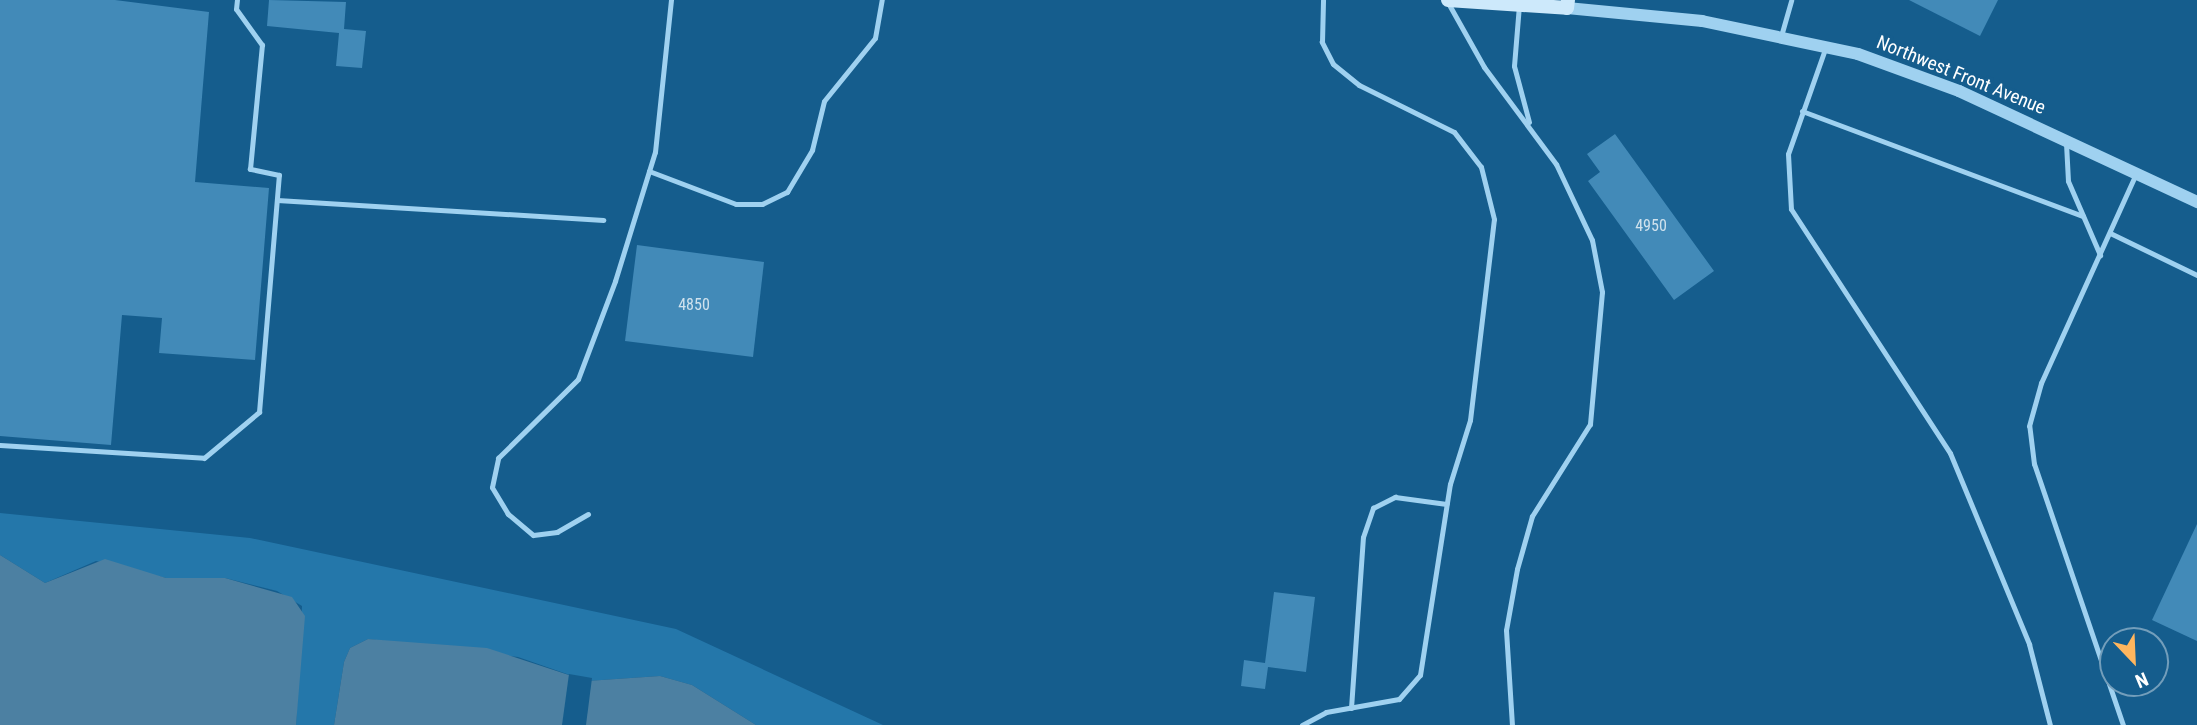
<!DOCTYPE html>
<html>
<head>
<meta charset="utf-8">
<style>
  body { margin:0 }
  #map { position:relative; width:2197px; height:725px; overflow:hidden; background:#155d8d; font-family:"Roboto Condensed",sans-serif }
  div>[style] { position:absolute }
  .green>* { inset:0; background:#2477aa }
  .water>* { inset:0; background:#4c80a2 }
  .pier>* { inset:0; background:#155d8d }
  .building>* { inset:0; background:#428ab8 }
  .service>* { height:5px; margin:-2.5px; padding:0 2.5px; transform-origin:2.5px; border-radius:2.5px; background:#9fd1f0 }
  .tertiary>* { height:12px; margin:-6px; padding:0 6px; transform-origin:6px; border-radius:6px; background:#9fd1f0 }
  .secondary>* { height:14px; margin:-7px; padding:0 7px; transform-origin:7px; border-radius:7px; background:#cde9fb }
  span { translate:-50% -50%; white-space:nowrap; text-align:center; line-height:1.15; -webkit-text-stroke:6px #155d8d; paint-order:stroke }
  .number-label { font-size:16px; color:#d0e2ed }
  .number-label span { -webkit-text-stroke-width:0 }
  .street-label { font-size:19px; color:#fff }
  .north { position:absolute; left:2099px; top:627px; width:70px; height:70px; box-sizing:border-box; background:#155d8d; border:2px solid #739ebb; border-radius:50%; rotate:157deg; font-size:19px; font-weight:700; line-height:28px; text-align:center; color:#fff }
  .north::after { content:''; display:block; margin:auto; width:24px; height:32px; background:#ffb65e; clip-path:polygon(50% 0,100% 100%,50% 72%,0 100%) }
</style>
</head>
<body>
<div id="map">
  <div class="green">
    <i style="clip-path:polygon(0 513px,250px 538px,676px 629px,883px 725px,756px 725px,692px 685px,660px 676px,587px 681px,518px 657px,368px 639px,350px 648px,344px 662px,334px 725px,296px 725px,302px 606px,277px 591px,225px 578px,166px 578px,96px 561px,45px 583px,0 555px)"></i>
  </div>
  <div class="water">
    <i style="clip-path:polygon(0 555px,45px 583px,105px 559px,166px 578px,225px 578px,292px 597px,305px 616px,296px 725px,0 725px)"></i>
    <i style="clip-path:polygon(368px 639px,487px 648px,587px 681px,660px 676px,692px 685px,756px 725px,334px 725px,344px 662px,350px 648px)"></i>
  </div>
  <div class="pier">
    <i style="clip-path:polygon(569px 674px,592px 678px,586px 725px,562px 725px)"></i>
  </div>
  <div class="building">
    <i style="clip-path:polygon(0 0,115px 0,209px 12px,195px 182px,269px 188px,255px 360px,159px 353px,162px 318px,122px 315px,111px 445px,0 436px)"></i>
    <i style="clip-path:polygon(269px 0,346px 2px,344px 29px,366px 31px,362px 68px,336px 66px,339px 33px,267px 26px)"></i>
    <i style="clip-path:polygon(1909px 0,1998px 0,1980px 36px)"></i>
    <i style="clip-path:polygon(1615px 134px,1714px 271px,1674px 300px,1588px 181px,1600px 172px,1587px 154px)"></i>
    <i style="clip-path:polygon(637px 245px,764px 262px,753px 357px,625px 341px)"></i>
    <i style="clip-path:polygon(2197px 524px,2197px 641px,2152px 620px)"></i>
    <i style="clip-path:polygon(1274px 592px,1315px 597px,1306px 672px,1268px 667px,1265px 689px,1241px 686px,1244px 660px,1265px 663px)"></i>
  </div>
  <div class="service">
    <i style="left:1447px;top:1px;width:76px;rotate:60.7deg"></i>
    <i style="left:1484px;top:67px;width:121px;rotate:53.4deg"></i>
    <i style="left:1556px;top:164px;width:84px;rotate:64.7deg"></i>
    <i style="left:1592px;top:240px;width:53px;rotate:79.1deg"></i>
    <i style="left:1602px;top:292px;width:133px;rotate:95.2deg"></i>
    <i style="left:1590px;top:424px;width:109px;rotate:122.2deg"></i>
    <i style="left:1532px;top:516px;width:55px;rotate:105.8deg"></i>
    <i style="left:1517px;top:569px;width:62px;rotate:100.2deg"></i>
    <i style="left:1506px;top:630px;width:95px;rotate:86.4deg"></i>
    <i style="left:1519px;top:5px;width:61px;rotate:94.7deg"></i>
    <i style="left:1514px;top:66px;width:58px;rotate:75deg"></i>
    <i style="left:1781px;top:36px;width:37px;rotate:-74deg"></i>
    <i style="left:1825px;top:49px;width:111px;rotate:109.4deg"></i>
    <i style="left:1788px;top:154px;width:55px;rotate:86.9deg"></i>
    <i style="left:1791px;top:209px;width:291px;rotate:56.9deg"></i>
    <i style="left:1950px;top:453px;width:207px;rotate:67.5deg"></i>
    <i style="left:2029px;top:644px;width:84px;rotate:75.5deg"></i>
    <i style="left:1802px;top:111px;width:300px;rotate:20.5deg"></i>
    <i style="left:2066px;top:143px;width:38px;rotate:87deg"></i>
    <i style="left:2068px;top:181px;width:81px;rotate:66.6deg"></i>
    <i style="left:649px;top:171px;width:93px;rotate:20.8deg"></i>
    <i style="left:736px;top:204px;width:26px"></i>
    <i style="left:762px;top:204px;width:28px;rotate:-26deg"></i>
    <i style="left:787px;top:192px;width:49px;rotate:-59.2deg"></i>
    <i style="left:812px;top:150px;width:50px;rotate:-76.2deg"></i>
    <i style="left:824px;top:101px;width:81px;rotate:-51deg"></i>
    <i style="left:875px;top:38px;width:39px;rotate:-80deg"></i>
    <i style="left:277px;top:200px;width:327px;rotate:3.5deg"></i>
    <i style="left:2110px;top:233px;width:97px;rotate:25.8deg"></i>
    <i style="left:0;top:445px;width:204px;rotate:3.6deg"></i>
    <i style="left:204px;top:458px;width:72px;rotate:-39.9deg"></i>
    <i style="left:259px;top:412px;width:238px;rotate:-85.2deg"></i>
    <i style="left:279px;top:175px;width:30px;rotate:-168deg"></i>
    <i style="left:250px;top:169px;width:125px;rotate:-84.5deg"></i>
    <i style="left:262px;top:45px;width:44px;rotate:-125.8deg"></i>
    <i style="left:236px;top:9px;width:9px;rotate:-84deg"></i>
    <i style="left:588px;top:514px;width:36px;rotate:150deg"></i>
    <i style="left:557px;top:532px;width:24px;rotate:173deg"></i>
    <i style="left:533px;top:535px;width:33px;rotate:-140deg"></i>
    <i style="left:508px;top:514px;width:31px;rotate:-121deg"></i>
    <i style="left:492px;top:487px;width:30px;rotate:-78deg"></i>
    <i style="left:498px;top:458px;width:112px;rotate:-44.6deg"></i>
    <i style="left:578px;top:379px;width:105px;rotate:-69.3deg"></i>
    <i style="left:615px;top:281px;width:135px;rotate:-72.8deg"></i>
    <i style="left:655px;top:152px;width:153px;rotate:-84deg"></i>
    <i style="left:1351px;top:708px;width:171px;rotate:-86deg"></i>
    <i style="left:1363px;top:537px;width:31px;rotate:-71deg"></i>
    <i style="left:1373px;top:508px;width:25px;rotate:-27deg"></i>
    <i style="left:1395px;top:497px;width:52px;rotate:7.7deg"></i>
    <i style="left:1302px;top:725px;width:27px;rotate:-28deg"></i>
    <i style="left:1326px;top:712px;width:74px;rotate:-10.1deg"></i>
    <i style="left:1399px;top:699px;width:32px;rotate:-49deg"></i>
    <i style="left:1420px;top:675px;width:193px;rotate:-81.1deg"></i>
    <i style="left:1450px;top:484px;width:67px;rotate:-72.6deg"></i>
    <i style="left:1470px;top:420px;width:202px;rotate:-83.2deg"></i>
    <i style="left:1494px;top:219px;width:54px;rotate:-104deg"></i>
    <i style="left:1481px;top:167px;width:44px;rotate:-127.6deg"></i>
    <i style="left:1454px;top:132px;width:106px;rotate:-153.7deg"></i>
    <i style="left:1359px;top:85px;width:33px;rotate:-141deg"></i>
    <i style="left:1333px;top:64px;width:25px;rotate:-117deg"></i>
    <i style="left:1322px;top:42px;width:42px;rotate:-88.6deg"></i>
    <i style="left:2123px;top:725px;width:276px;rotate:-108.8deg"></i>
    <i style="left:2034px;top:464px;width:38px;rotate:-97deg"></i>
    <i style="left:2029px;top:426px;width:45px;rotate:-74.4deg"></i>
    <i style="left:2041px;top:383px;width:230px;rotate:-65.6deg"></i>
  </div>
  <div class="tertiary">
    <i style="left:1567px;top:8px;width:136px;rotate:5.5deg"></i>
    <i style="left:1702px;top:21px;width:159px;rotate:11.9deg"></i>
    <i style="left:1858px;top:54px;width:108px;rotate:20.1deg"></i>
    <i style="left:1959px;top:91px;width:263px;rotate:25deg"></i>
  </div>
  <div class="secondary">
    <i style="left:1448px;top:0;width:119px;rotate:3.8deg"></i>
    <i style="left:1567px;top:8px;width:8px;rotate:-83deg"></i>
  </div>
  <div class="number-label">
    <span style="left:1651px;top:226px">4950</span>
    <span style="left:694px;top:305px">4850</span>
  </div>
  <div class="street-label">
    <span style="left:1961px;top:75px;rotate:22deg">Northwest Front Avenue</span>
  </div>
  <div class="north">N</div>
</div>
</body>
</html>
